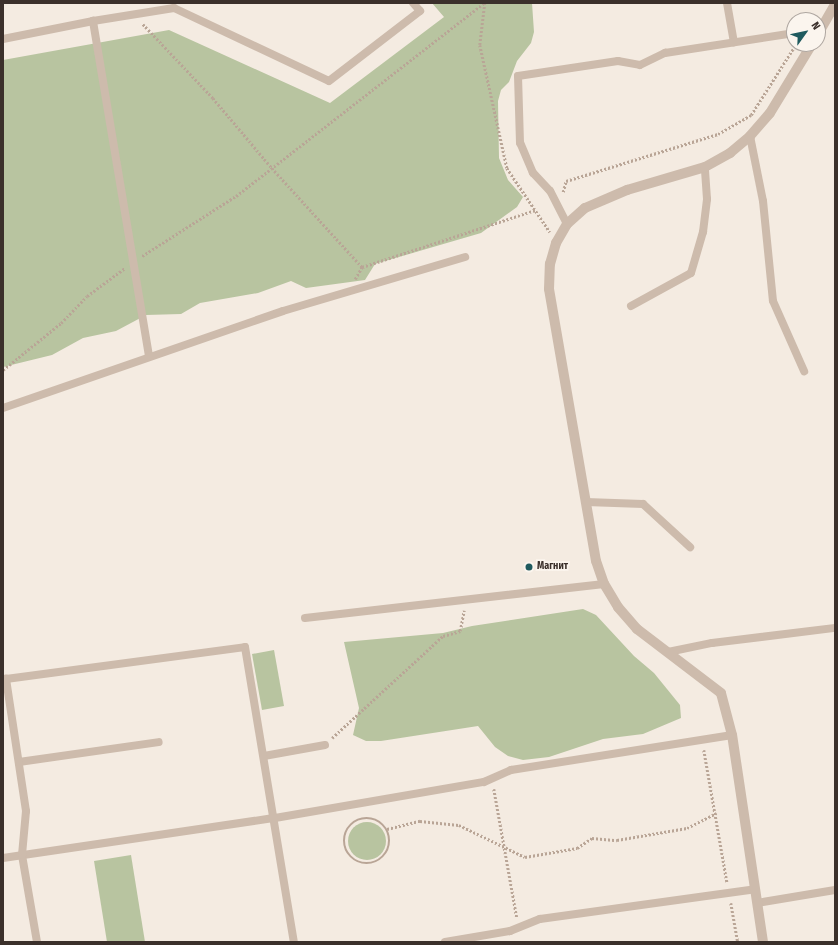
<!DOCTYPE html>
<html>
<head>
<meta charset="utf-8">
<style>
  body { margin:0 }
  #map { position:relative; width:838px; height:945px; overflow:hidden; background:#f4ebe1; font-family:"Fira Sans Condensed",sans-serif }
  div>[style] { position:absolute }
  .green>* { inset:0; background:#b8c4a0 }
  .round { border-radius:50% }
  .path>* { height:2.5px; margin-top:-1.25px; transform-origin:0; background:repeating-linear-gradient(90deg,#b9a596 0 2px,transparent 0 4px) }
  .path>.ring { margin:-1.25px; padding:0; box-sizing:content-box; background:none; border:2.5px solid #b9a596; border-radius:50% }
  .service>* { height:8px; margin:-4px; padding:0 4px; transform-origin:4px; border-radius:4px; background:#cdbbac }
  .minor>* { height:10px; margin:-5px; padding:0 5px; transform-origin:5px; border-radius:5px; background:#cdbbac }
  .dots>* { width:11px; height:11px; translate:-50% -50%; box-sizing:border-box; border:2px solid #fbf5ee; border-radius:50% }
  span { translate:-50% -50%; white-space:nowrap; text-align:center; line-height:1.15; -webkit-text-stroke:3.5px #fbf5ee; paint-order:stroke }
  .poi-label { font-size:10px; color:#3b302b; font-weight:700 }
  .left { translate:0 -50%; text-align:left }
  .frame { position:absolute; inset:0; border:4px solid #3b302b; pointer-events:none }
  .north { position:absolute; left:786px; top:12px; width:40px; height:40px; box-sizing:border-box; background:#fbf5ee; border:1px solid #aea6a0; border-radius:50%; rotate:57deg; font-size:11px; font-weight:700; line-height:16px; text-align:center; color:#3b302b }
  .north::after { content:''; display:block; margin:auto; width:14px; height:18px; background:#1f5a5e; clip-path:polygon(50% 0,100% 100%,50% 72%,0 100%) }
</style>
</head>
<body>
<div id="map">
  <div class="green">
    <i style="clip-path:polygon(432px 3px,532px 3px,534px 32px,531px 43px,517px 61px,509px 82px,501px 90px,498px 101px,499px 158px,508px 180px,523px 197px,517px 207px,481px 233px,375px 264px,365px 280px,306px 288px,291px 281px,258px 293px,200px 303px,181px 314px,146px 315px,116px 331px,83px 338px,52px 355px,3px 367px,3px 60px,169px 30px,330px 103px,444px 17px)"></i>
    <i style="clip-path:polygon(583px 609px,596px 615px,634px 656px,654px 673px,680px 705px,681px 718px,643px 734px,603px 739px,549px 757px,523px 760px,508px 756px,495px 747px,478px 726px,381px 741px,366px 741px,353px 735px,359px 708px,344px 642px,443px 633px,472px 626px)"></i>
    <i style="clip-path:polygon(274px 650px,284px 706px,262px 710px,252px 654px)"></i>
    <i class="round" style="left:348px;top:822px;width:38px;height:38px"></i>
    <i style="clip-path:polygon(131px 855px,145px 942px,107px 942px,94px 861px)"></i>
  </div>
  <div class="path">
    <i style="left:485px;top:3px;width:42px;rotate:96.8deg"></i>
    <i style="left:480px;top:45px;width:126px;rotate:77.6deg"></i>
    <i style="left:507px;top:168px;width:77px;rotate:56.1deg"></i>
    <i style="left:143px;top:24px;width:102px;rotate:46.6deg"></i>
    <i style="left:213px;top:98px;width:92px;rotate:49.9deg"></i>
    <i style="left:272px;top:168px;width:134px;rotate:47.7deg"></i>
    <i style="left:563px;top:192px;width:11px;rotate:-75deg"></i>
    <i style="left:566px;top:181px;width:159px;rotate:-17.2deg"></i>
    <i style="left:718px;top:134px;width:38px;rotate:-30deg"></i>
    <i style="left:751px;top:115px;width:84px;rotate:-57.6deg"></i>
    <i style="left:142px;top:256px;width:112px;rotate:-32.6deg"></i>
    <i style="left:236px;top:196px;width:314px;rotate:-37.9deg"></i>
    <i style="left:355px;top:279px;width:14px;rotate:-60deg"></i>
    <i style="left:362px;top:267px;width:182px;rotate:-18.2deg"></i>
    <i style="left:3px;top:370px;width:75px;rotate:-39deg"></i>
    <i style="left:61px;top:323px;width:37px;rotate:-46deg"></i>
    <i style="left:87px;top:296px;width:47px;rotate:-36.4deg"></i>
    <i style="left:332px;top:738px;width:151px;rotate:-42.6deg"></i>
    <i style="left:443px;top:636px;width:18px;rotate:-16deg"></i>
    <i style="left:460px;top:631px;width:21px;rotate:-79deg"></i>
    <i style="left:704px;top:750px;width:134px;rotate:80.1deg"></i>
    <i style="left:494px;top:789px;width:131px;rotate:79.9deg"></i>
    <i class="ring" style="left:344px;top:818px;width:43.5px;height:43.5px"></i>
    <i style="left:387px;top:829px;width:34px;rotate:-14deg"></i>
    <i style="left:420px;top:821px;width:39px;rotate:6deg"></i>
    <i style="left:459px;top:825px;width:73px;rotate:25.9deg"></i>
    <i style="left:525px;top:857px;width:53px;rotate:-9.8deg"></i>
    <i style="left:577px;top:848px;width:18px;rotate:-34deg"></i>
    <i style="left:592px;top:838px;width:25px;rotate:5deg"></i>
    <i style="left:617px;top:840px;width:71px;rotate:-9.7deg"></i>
    <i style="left:687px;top:828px;width:33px;rotate:-27deg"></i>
    <i style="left:731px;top:903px;width:40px;rotate:80deg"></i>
  </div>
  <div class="service">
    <i style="left:727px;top:3px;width:40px;rotate:80deg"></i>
    <i style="left:3px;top:39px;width:92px;rotate:-11.3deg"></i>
    <i style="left:750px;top:136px;width:66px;rotate:78.7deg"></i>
    <i style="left:763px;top:201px;width:100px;rotate:84.3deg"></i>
    <i style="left:773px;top:301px;width:77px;rotate:66.1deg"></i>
    <i style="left:567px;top:224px;width:37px;rotate:-117deg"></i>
    <i style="left:550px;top:191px;width:25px;rotate:-133deg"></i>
    <i style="left:533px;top:173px;width:33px;rotate:-113deg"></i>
    <i style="left:520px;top:143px;width:67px;rotate:-91.7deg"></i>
    <i style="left:518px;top:76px;width:101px;rotate:-8.5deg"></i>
    <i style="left:618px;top:61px;width:22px;rotate:10deg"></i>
    <i style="left:640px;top:65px;width:28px;rotate:-26deg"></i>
    <i style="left:665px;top:53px;width:131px;rotate:-8.8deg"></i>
    <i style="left:631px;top:306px;width:68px;rotate:-28.8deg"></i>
    <i style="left:691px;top:273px;width:43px;rotate:-73.7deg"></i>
    <i style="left:703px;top:232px;width:33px;rotate:-83deg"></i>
    <i style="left:707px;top:199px;width:32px;rotate:-94deg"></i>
    <i style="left:149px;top:356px;width:340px;rotate:-99.5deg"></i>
    <i style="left:93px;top:21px;width:82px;rotate:-9.1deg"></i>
    <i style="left:174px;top:8px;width:171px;rotate:25.2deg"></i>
    <i style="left:329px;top:81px;width:115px;rotate:-37.6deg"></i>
    <i style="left:420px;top:11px;width:11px;rotate:-131deg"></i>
    <i style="left:3px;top:408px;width:296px;rotate:-19.1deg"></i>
    <i style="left:283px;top:311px;width:190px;rotate:-16.5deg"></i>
    <i style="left:586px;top:502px;width:57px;rotate:2deg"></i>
    <i style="left:643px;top:504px;width:64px;rotate:42.5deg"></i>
    <i style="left:305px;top:618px;width:301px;rotate:-6.5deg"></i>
    <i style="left:668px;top:652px;width:45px;rotate:-11.6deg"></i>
    <i style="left:712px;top:643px;width:124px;rotate:-7deg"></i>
    <i style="left:264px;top:756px;width:62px;rotate:-10.2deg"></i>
    <i style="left:19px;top:762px;width:141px;rotate:-8.1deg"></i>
    <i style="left:3px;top:858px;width:275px;rotate:-8.4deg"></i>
    <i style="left:275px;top:818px;width:212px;rotate:-9.8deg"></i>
    <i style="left:484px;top:782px;width:30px;rotate:-24deg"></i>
    <i style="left:511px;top:770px;width:224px;rotate:-9deg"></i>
    <i style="left:757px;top:903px;width:79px;rotate:-9.5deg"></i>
    <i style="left:37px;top:942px;width:88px;rotate:-99.8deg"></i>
    <i style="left:22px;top:855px;width:44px;rotate:-84.8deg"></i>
    <i style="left:26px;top:811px;width:134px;rotate:-98.6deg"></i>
    <i style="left:6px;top:679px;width:241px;rotate:-7.6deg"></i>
    <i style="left:245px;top:647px;width:299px;rotate:80.6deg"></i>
    <i style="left:445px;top:942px;width:66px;rotate:-9.6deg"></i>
    <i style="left:510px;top:931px;width:32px;rotate:-22deg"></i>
    <i style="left:540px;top:919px;width:217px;rotate:-7.9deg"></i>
  </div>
  <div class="minor">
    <i style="left:818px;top:34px;width:34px;rotate:-60deg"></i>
    <i style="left:763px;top:942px;width:209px;rotate:-98.5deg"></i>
    <i style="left:732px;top:735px;width:43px;rotate:-104.7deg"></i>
    <i style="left:721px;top:693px;width:106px;rotate:-142.7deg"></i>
    <i style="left:637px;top:629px;width:29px;rotate:-131deg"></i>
    <i style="left:618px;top:607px;width:27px;rotate:-121deg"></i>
    <i style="left:604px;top:584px;width:24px;rotate:-109deg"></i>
    <i style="left:596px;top:561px;width:276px;rotate:-99.8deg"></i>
    <i style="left:549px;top:289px;width:25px;rotate:-88deg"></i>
    <i style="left:550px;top:264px;width:22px;rotate:-74deg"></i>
    <i style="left:556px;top:243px;width:22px;rotate:-60deg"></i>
    <i style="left:567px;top:224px;width:24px;rotate:-42deg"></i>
    <i style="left:585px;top:208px;width:46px;rotate:-23.2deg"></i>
    <i style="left:627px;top:190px;width:81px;rotate:-16.4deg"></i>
    <i style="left:705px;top:167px;width:29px;rotate:-29deg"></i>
    <i style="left:730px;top:153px;width:26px;rotate:-40deg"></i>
    <i style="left:750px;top:136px;width:30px;rotate:-49deg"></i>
    <i style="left:770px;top:113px;width:81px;rotate:-58.7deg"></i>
  </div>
  <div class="dots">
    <i style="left:529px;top:567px;background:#1f5a5e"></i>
  </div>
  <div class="poi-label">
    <span class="left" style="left:537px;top:567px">Магнит</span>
  </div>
  <div class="frame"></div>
  <div class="north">N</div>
</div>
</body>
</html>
